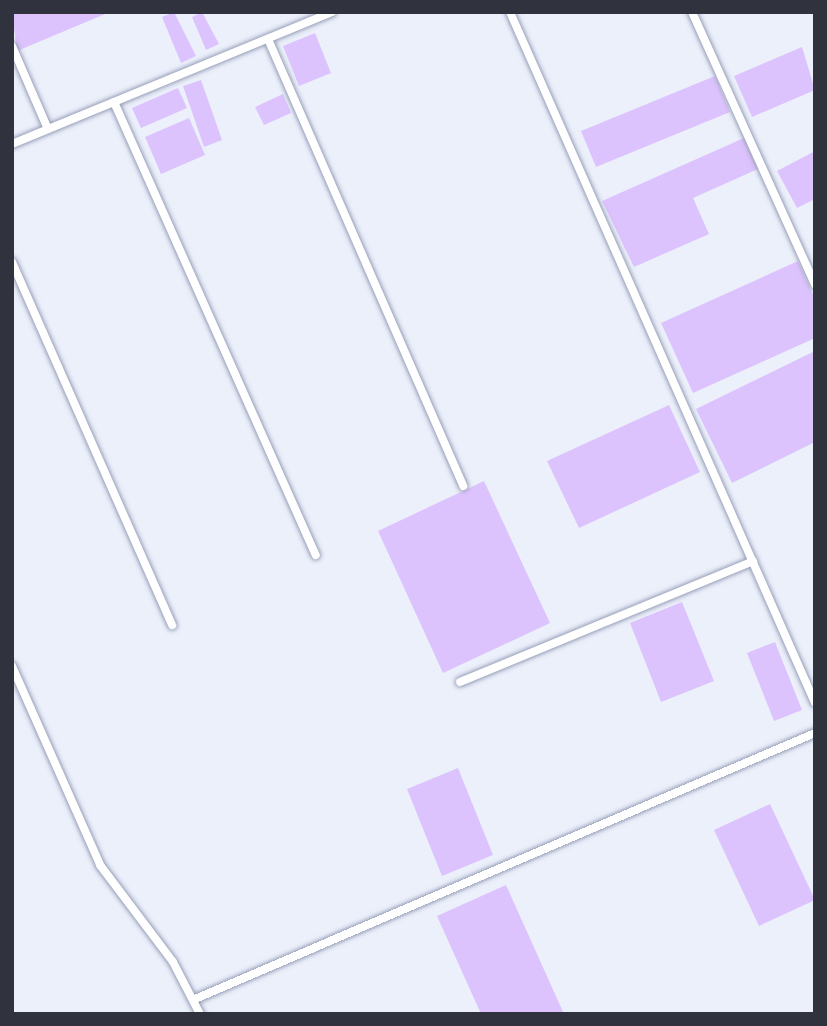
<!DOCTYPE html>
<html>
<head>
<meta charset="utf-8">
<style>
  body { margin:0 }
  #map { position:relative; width:827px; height:1026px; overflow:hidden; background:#ecf0fb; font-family:Barlow,sans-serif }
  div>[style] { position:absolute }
  .building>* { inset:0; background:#ddc3fd }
  .roads { filter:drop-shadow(0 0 2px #979fb8) drop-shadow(0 0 2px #979fb8) }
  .service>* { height:8px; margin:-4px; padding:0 4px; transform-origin:4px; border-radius:4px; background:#fff }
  span { translate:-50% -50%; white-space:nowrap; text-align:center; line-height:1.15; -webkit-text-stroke:6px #ecf0fb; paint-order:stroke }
  .frame { position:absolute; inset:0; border:14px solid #30333e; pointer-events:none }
</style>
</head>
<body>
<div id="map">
  <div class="building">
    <i style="clip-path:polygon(12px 12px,110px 12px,17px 51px)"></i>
    <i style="clip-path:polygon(174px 12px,196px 56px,181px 63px,162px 17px)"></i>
    <i style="clip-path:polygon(202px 12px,219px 44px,206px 50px,192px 17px)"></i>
    <i style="clip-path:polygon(315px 33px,331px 73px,299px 86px,283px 46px)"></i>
    <i style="clip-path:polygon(802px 47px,815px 90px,752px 117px,734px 76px)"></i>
    <i style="clip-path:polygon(715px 76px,730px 112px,596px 167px,581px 131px)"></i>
    <i style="clip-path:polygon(201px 80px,222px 140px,204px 147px,183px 86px)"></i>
    <i style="clip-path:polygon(178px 88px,187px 108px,141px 128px,132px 108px)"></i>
    <i style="clip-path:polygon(283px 94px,291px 113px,264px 125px,255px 107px)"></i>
    <i style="clip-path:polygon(189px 118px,205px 155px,161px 174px,145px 137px)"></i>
    <i style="clip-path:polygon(744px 138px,758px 169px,693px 198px,709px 234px,634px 267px,602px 201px)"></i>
    <i style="clip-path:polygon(815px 151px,815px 199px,797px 208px,777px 171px)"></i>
    <i style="clip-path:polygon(798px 261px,815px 299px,815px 338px,693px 393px,661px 323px)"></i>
    <i style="clip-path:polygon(815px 351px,815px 442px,732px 483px,696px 409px)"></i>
    <i style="clip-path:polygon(669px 405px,700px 472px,579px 528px,547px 461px)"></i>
    <i style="clip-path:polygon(484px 481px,550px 623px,443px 673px,378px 531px)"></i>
    <i style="clip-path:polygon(682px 602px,714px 681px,661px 702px,630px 623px)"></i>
    <i style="clip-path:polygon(775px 642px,802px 710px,774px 721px,747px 653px)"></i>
    <i style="clip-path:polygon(458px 768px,493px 855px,442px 876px,407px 789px)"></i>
    <i style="clip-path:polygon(770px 804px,815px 900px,759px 926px,714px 830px)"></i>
    <i style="clip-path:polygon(506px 885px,564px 1014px,481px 1014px,437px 916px)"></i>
  </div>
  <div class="roads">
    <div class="service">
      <i style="left:510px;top:12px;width:755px;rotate:66.18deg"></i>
      <i style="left:692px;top:12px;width:299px;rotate:65.7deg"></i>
      <i style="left:268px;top:39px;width:488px;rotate:66.4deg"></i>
      <i style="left:12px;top:46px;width:90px;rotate:66.6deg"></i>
      <i style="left:114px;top:102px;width:496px;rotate:66deg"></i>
      <i style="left:12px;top:144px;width:346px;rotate:-22.4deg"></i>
      <i style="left:12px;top:262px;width:397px;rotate:66.2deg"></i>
      <i style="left:12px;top:666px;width:218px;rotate:66.1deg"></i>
      <i style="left:100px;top:865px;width:121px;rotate:53deg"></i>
      <i style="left:173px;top:962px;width:59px;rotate:62.6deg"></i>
      <i style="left:460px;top:682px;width:317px;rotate:-22.4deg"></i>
      <i style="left:195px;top:999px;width:675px;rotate:-23.22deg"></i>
    </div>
  </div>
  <div class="frame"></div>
</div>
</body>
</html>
